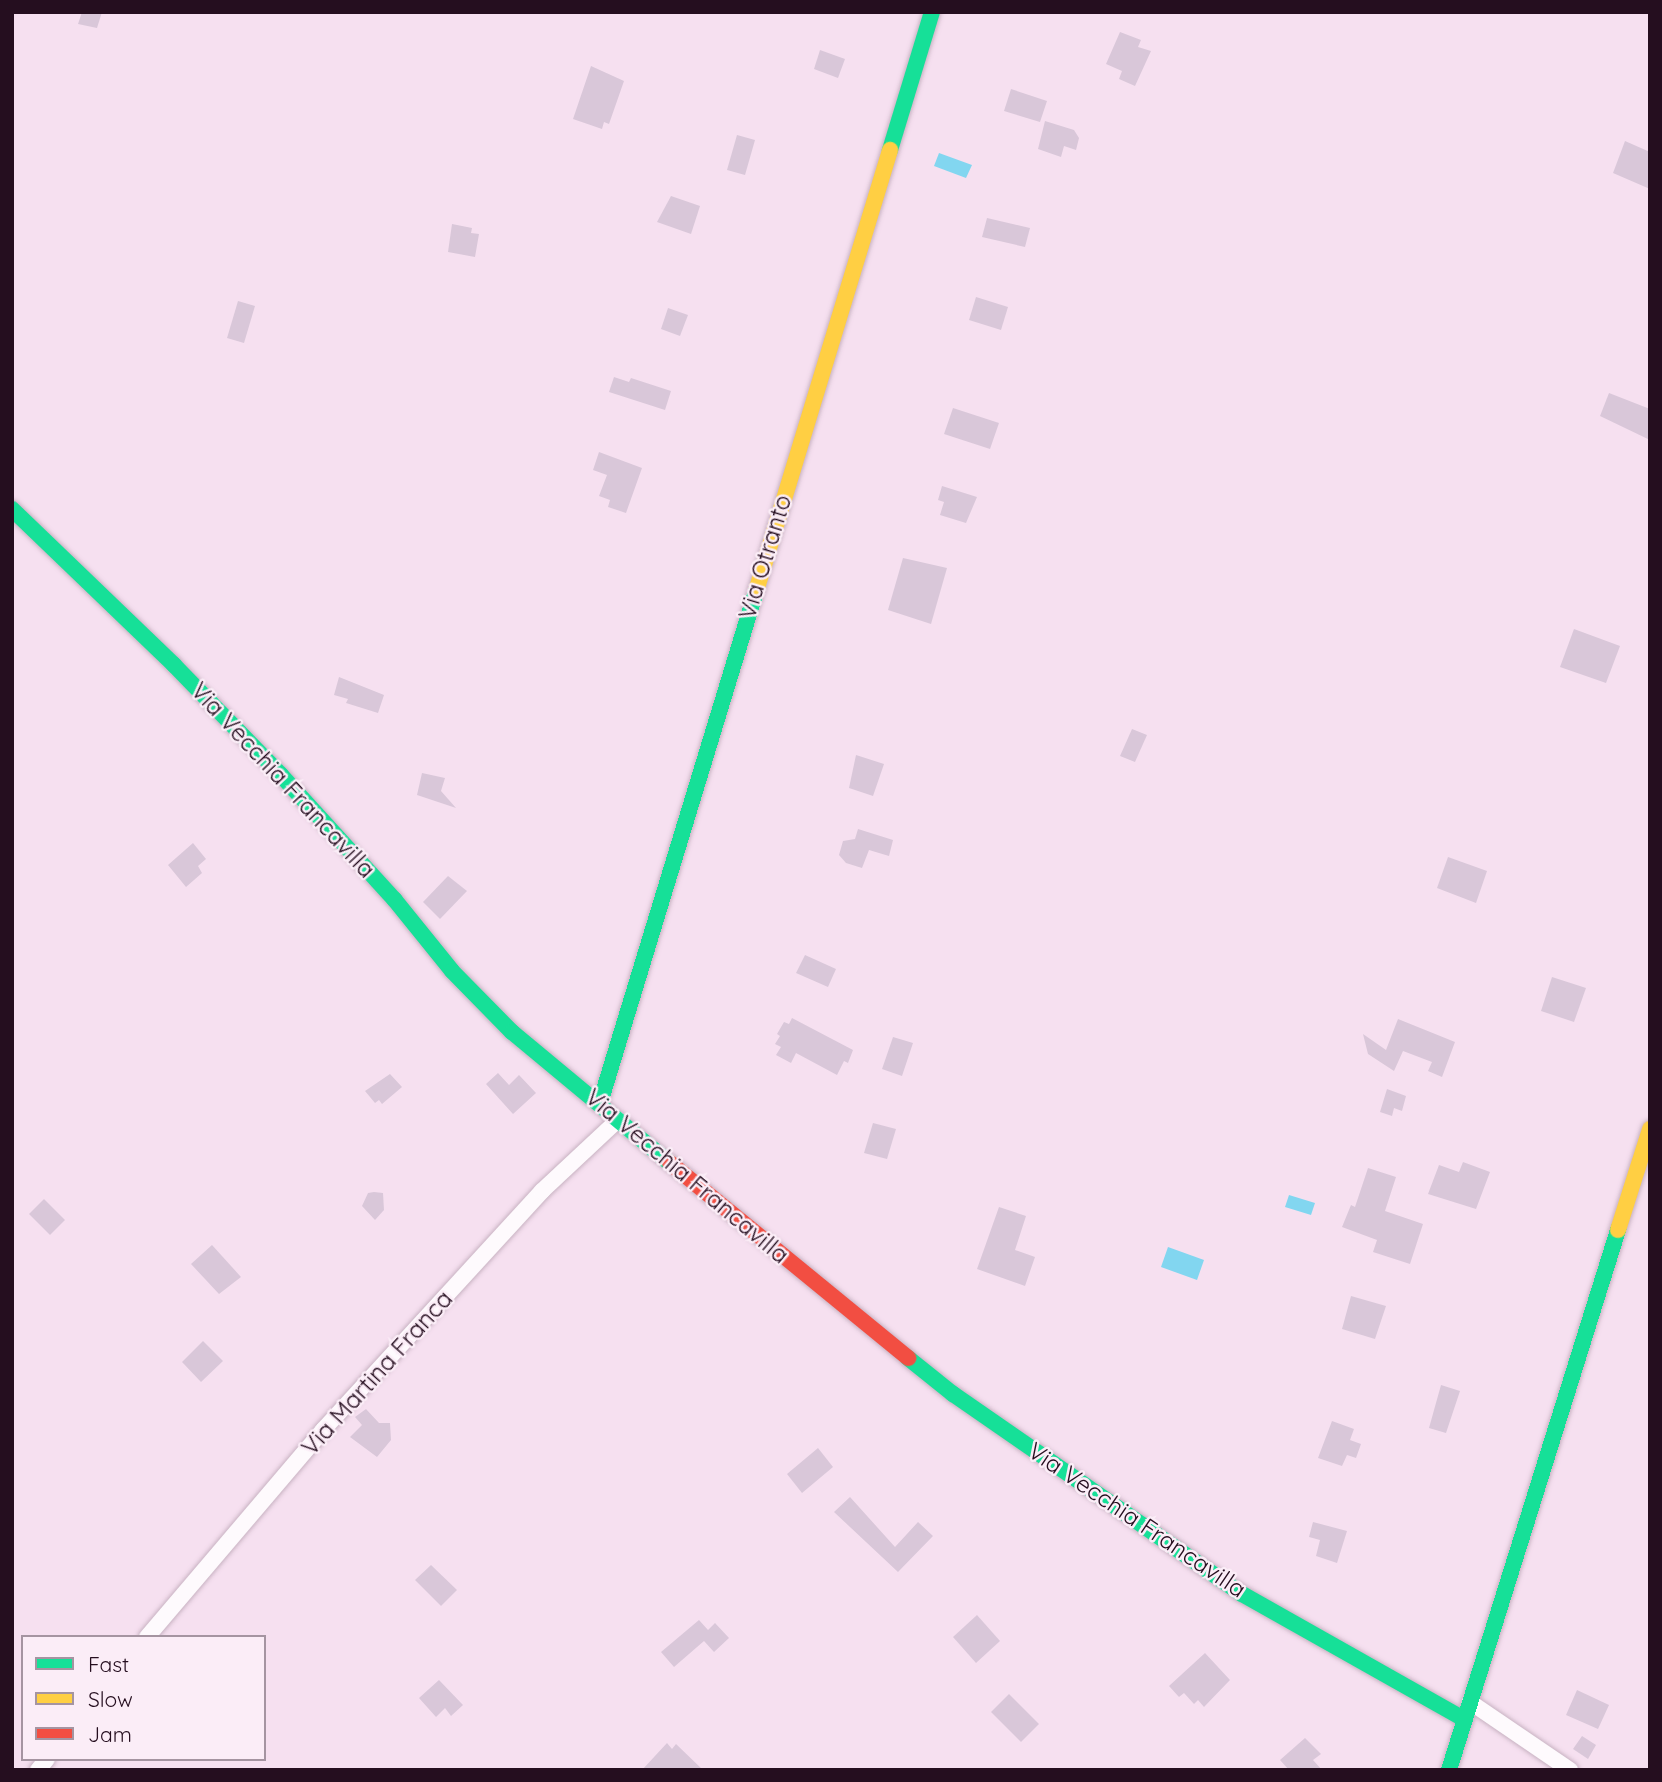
<!DOCTYPE html>
<html>
<head>
<meta charset="utf-8">
<style>
  body { margin:0 }
  #map { position:relative; width:1662px; height:1782px; overflow:hidden; background:#f6e0f0; font-family:Quicksand,sans-serif }
  div>[style] { position:absolute }
  .water>* { inset:0; background:#82d6f0 }
  .building>* { inset:0; background:#d9c7d9 }
  .roads { filter:drop-shadow(0 0 2px #c8b2c2) drop-shadow(0 0 2px #c8b2c2) }
  .street>* { height:16px; margin:-8px; padding:0 8px; transform-origin:8px; border-radius:8px; background:#fefafd }
  .fast>* { height:16px; margin:-8px; padding:0 8px; transform-origin:8px; border-radius:8px; background:#16e098 }
  .slow>* { height:16px; margin:-8px; padding:0 8px; transform-origin:8px; border-radius:8px; background:#ffcf43 }
  .jam>* { height:16px; margin:-8px; padding:0 8px; transform-origin:8px; border-radius:8px; background:#f24e42 }
  span { translate:-50% -50%; white-space:nowrap; text-align:center; line-height:1.15; -webkit-text-stroke:5px #fbedf7; paint-order:stroke }
  .street-label { font-size:24px; color:#250e1f }
  .frame { position:absolute; inset:0; border:14px solid #250e1f; pointer-events:none }
  .legend { position:absolute; left:21px; top:1635px; width:245px; height:126px; box-sizing:border-box; background:#fbedf7; border:2px solid #a594a1; margin:0; padding:9px 12px; list-style:none; font-size:21px; color:#250e1f }
  .legend li { display:flex; align-items:center; gap:14px; height:35px }
  .legend b { width:35px; border:2px solid #a594a1 }
</style>
</head>
<body>
<div id="map">
  <div class="water">
    <i style="clip-path:polygon(939px 153px,972px 165px,966px 178px,934px 166px)"></i>
    <i style="clip-path:polygon(1289px 1195px,1315px 1203px,1311px 1215px,1285px 1207px)"></i>
    <i style="clip-path:polygon(1168px 1247px,1204px 1260px,1197px 1280px,1161px 1267px)"></i>
  </div>
  <div class="building">
    <i style="clip-path:polygon(82px 12px,102px 12px,97px 28px,78px 24px)"></i>
    <i style="clip-path:polygon(1120px 32px,1141px 40px,1138px 47px,1151px 51px,1135px 86px,1119px 79px,1122px 71px,1106px 64px)"></i>
    <i style="clip-path:polygon(820px 50px,845px 59px,838px 78px,814px 69px)"></i>
    <i style="clip-path:polygon(591px 66px,624px 81px,609px 124px,604px 122px,602px 129px,573px 119px)"></i>
    <i style="clip-path:polygon(1011px 89px,1047px 101px,1040px 122px,1004px 111px)"></i>
    <i style="clip-path:polygon(1045px 121px,1074px 130px,1079px 138px,1076px 150px,1064px 146px,1061px 157px,1038px 149px)"></i>
    <i style="clip-path:polygon(737px 135px,755px 140px,745px 175px,727px 170px)"></i>
    <i style="clip-path:polygon(1625px 141px,1650px 152px,1650px 189px,1613px 173px)"></i>
    <i style="clip-path:polygon(671px 196px,700px 206px,691px 234px,657px 222px)"></i>
    <i style="clip-path:polygon(987px 218px,1030px 228px,1025px 247px,982px 237px)"></i>
    <i style="clip-path:polygon(452px 224px,472px 228px,471px 233px,479px 234px,475px 257px,448px 252px)"></i>
    <i style="clip-path:polygon(976px 297px,1008px 307px,1001px 330px,969px 320px)"></i>
    <i style="clip-path:polygon(238px 301px,255px 306px,244px 343px,227px 338px)"></i>
    <i style="clip-path:polygon(668px 308px,688px 315px,680px 336px,661px 329px)"></i>
    <i style="clip-path:polygon(614px 377px,629px 382px,631px 378px,671px 391px,665px 410px,609px 392px)"></i>
    <i style="clip-path:polygon(1609px 393px,1650px 409px,1650px 440px,1600px 416px)"></i>
    <i style="clip-path:polygon(953px 408px,999px 423px,990px 449px,944px 434px)"></i>
    <i style="clip-path:polygon(599px 452px,642px 468px,626px 513px,608px 507px,610px 500px,599px 496px,607px 475px,593px 470px)"></i>
    <i style="clip-path:polygon(942px 486px,977px 497px,966px 523px,940px 515px,944px 502px,938px 500px)"></i>
    <i style="clip-path:polygon(903px 558px,947px 568px,931px 624px,888px 610px)"></i>
    <i style="clip-path:polygon(1574px 629px,1620px 646px,1606px 683px,1560px 667px)"></i>
    <i style="clip-path:polygon(339px 677px,384px 695px,378px 713px,346px 703px,348px 699px,334px 695px)"></i>
    <i style="clip-path:polygon(1132px 729px,1147px 735px,1135px 762px,1120px 756px)"></i>
    <i style="clip-path:polygon(856px 755px,884px 764px,873px 796px,849px 788px)"></i>
    <i style="clip-path:polygon(422px 773px,445px 778px,441px 791px,456px 808px,417px 795px)"></i>
    <i style="clip-path:polygon(858px 829px,893px 840px,889px 856px,869px 850px,862px 868px,846px 863px,839px 855px,843px 841px,855px 839px)"></i>
    <i style="clip-path:polygon(193px 843px,206px 859px,198px 866px,202px 873px,186px 887px,168px 865px)"></i>
    <i style="clip-path:polygon(1448px 857px,1487px 871px,1476px 903px,1437px 888px)"></i>
    <i style="clip-path:polygon(448px 876px,467px 891px,440px 919px,423px 902px)"></i>
    <i style="clip-path:polygon(805px 955px,836px 969px,828px 987px,796px 973px)"></i>
    <i style="clip-path:polygon(1552px 977px,1586px 988px,1574px 1022px,1541px 1011px)"></i>
    <i style="clip-path:polygon(792px 1018px,853px 1050px,848px 1063px,844px 1061px,837px 1075px,796px 1053px,791px 1063px,776px 1055px,781px 1047px,775px 1044px,780px 1036px,777px 1034px,784px 1022px,789px 1024px)"></i>
    <i style="clip-path:polygon(1398px 1019px,1455px 1042px,1442px 1077px,1428px 1071px,1432px 1062px,1403px 1051px,1394px 1071px,1368px 1054px,1363px 1034px,1386px 1050px)"></i>
    <i style="clip-path:polygon(893px 1037px,913px 1043px,902px 1076px,882px 1069px)"></i>
    <i style="clip-path:polygon(498px 1073px,509px 1085px,519px 1075px,536px 1093px,513px 1114px,486px 1084px)"></i>
    <i style="clip-path:polygon(390px 1074px,402px 1087px,382px 1104px,379px 1100px,375px 1103px,365px 1091px)"></i>
    <i style="clip-path:polygon(1387px 1089px,1406px 1096px,1402px 1111px,1394px 1108px,1392px 1116px,1380px 1112px)"></i>
    <i style="clip-path:polygon(873px 1123px,896px 1129px,887px 1159px,864px 1153px)"></i>
    <i style="clip-path:polygon(1463px 1162px,1490px 1172px,1476px 1209px,1428px 1194px,1439px 1165px,1459px 1172px)"></i>
    <i style="clip-path:polygon(1368px 1168px,1396px 1177px,1385px 1211px,1423px 1224px,1410px 1264px,1373px 1252px,1377px 1240px,1342px 1227px,1351px 1205px,1355px 1207px)"></i>
    <i style="clip-path:polygon(374px 1192px,383px 1193px,384px 1210px,375px 1220px,362px 1206px,368px 1193px)"></i>
    <i style="clip-path:polygon(44px 1199px,65px 1220px,50px 1235px,29px 1214px)"></i>
    <i style="clip-path:polygon(999px 1207px,1026px 1216px,1015px 1250px,1035px 1257px,1025px 1286px,977px 1269px)"></i>
    <i style="clip-path:polygon(212px 1245px,241px 1277px,219px 1294px,191px 1264px)"></i>
    <i style="clip-path:polygon(1351px 1296px,1386px 1306px,1375px 1339px,1342px 1329px)"></i>
    <i style="clip-path:polygon(203px 1341px,223px 1361px,201px 1382px,182px 1362px)"></i>
    <i style="clip-path:polygon(1441px 1385px,1460px 1391px,1446px 1433px,1429px 1428px)"></i>
    <i style="clip-path:polygon(366px 1409px,379px 1423px,390px 1423px,391px 1440px,377px 1457px,350px 1437px,362px 1425px,355px 1417px)"></i>
    <i style="clip-path:polygon(1332px 1421px,1354px 1429px,1350px 1440px,1361px 1444px,1356px 1458px,1347px 1455px,1342px 1466px,1318px 1458px)"></i>
    <i style="clip-path:polygon(818px 1448px,833px 1467px,802px 1493px,787px 1474px)"></i>
    <i style="clip-path:polygon(850px 1497px,895px 1547px,918px 1522px,933px 1536px,898px 1572px,834px 1512px)"></i>
    <i style="clip-path:polygon(1313px 1522px,1347px 1531px,1337px 1563px,1316px 1556px,1320px 1540px,1309px 1537px)"></i>
    <i style="clip-path:polygon(431px 1565px,457px 1590px,441px 1606px,415px 1580px)"></i>
    <i style="clip-path:polygon(977px 1615px,1000px 1641px,976px 1663px,953px 1637px)"></i>
    <i style="clip-path:polygon(699px 1620px,708px 1630px,715px 1623px,729px 1638px,714px 1652px,704px 1641px,674px 1667px,661px 1652px)"></i>
    <i style="clip-path:polygon(1205px 1653px,1230px 1680px,1204px 1707px,1198px 1700px,1194px 1704px,1184px 1693px,1179px 1697px,1169px 1686px)"></i>
    <i style="clip-path:polygon(439px 1680px,463px 1705px,451px 1716px,445px 1708px,436px 1717px,419px 1698px)"></i>
    <i style="clip-path:polygon(1577px 1690px,1609px 1705px,1598px 1729px,1566px 1715px)"></i>
    <i style="clip-path:polygon(1009px 1694px,1039px 1724px,1021px 1742px,991px 1712px)"></i>
    <i style="clip-path:polygon(1582px 1736px,1596px 1745px,1588px 1759px,1573px 1749px)"></i>
    <i style="clip-path:polygon(1305px 1738px,1321px 1754px,1313px 1760px,1322px 1770px,1289px 1770px,1280px 1760px)"></i>
    <i style="clip-path:polygon(667px 1743px,672px 1749px,676px 1744px,703px 1770px,642px 1770px)"></i>
  </div>
  <div class="roads">
    <div class="street">
      <i style="left:147px;top:1637px;width:272px;rotate:-49.6deg"></i>
      <i style="left:323px;top:1430px;width:324px;rotate:-47.5deg"></i>
      <i style="left:542px;top:1191px;width:104px;rotate:-43.1deg"></i>
      <i style="left:1470px;top:1702px;width:121px;rotate:34.2deg"></i>
      <i style="left:38px;top:1770px;width:14px;rotate:-51deg"></i>
    </div>
    <div class="fast">
      <i style="left:890px;top:150px;width:144px;rotate:-73.1deg"></i>
      <i style="left:12px;top:509px;width:225px;rotate:43.9deg"></i>
      <i style="left:174px;top:665px;width:153px;rotate:45.8deg"></i>
      <i style="left:281px;top:775px;width:168px;rotate:47.7deg"></i>
      <i style="left:394px;top:899px;width:92px;rotate:51.1deg"></i>
      <i style="left:452px;top:971px;width:86px;rotate:45.5deg"></i>
      <i style="left:512px;top:1032px;width:205px;rotate:39.7deg"></i>
      <i style="left:600px;top:1103px;width:538px;rotate:-73.05deg"></i>
      <i style="left:908px;top:1358px;width:58px;rotate:38.7deg"></i>
      <i style="left:953px;top:1394px;width:351px;rotate:34.7deg"></i>
      <i style="left:1242px;top:1594px;width:255px;rotate:29.4deg"></i>
      <i style="left:1449px;top:1770px;width:566px;rotate:-72.62deg"></i>
    </div>
    <div class="slow">
      <i style="left:757px;top:588px;width:458px;rotate:-73.1deg"></i>
      <i style="left:1618px;top:1230px;width:106px;rotate:-72.4deg"></i>
    </div>
    <div class="jam">
      <i style="left:670px;top:1163px;width:308px;rotate:39.3deg"></i>
    </div>
  </div>
  <div class="street-label">
    <span style="left:765px;top:557px;rotate:-73deg">Via Otranto</span>
    <span style="left:283px;top:780px;rotate:47deg">Via Vecchia Francavilla</span>
    <span style="left:687px;top:1176px;rotate:40deg">Via Vecchia Francavilla</span>
    <span style="left:377px;top:1373px;rotate:-48deg">Via Martina Franca</span>
    <span style="left:1137px;top:1520px;rotate:34deg">Via Vecchia Francavilla</span>
  </div>
  <div class="frame"></div>
  <ul class="legend">
  <li><b style="height:9px;background:#16e098"></b>Fast</li>
  <li><b style="height:9px;background:#ffcf43"></b>Slow</li>
  <li><b style="height:9px;background:#f24e42"></b>Jam</li>
  </ul>
</div>
</body>
</html>
